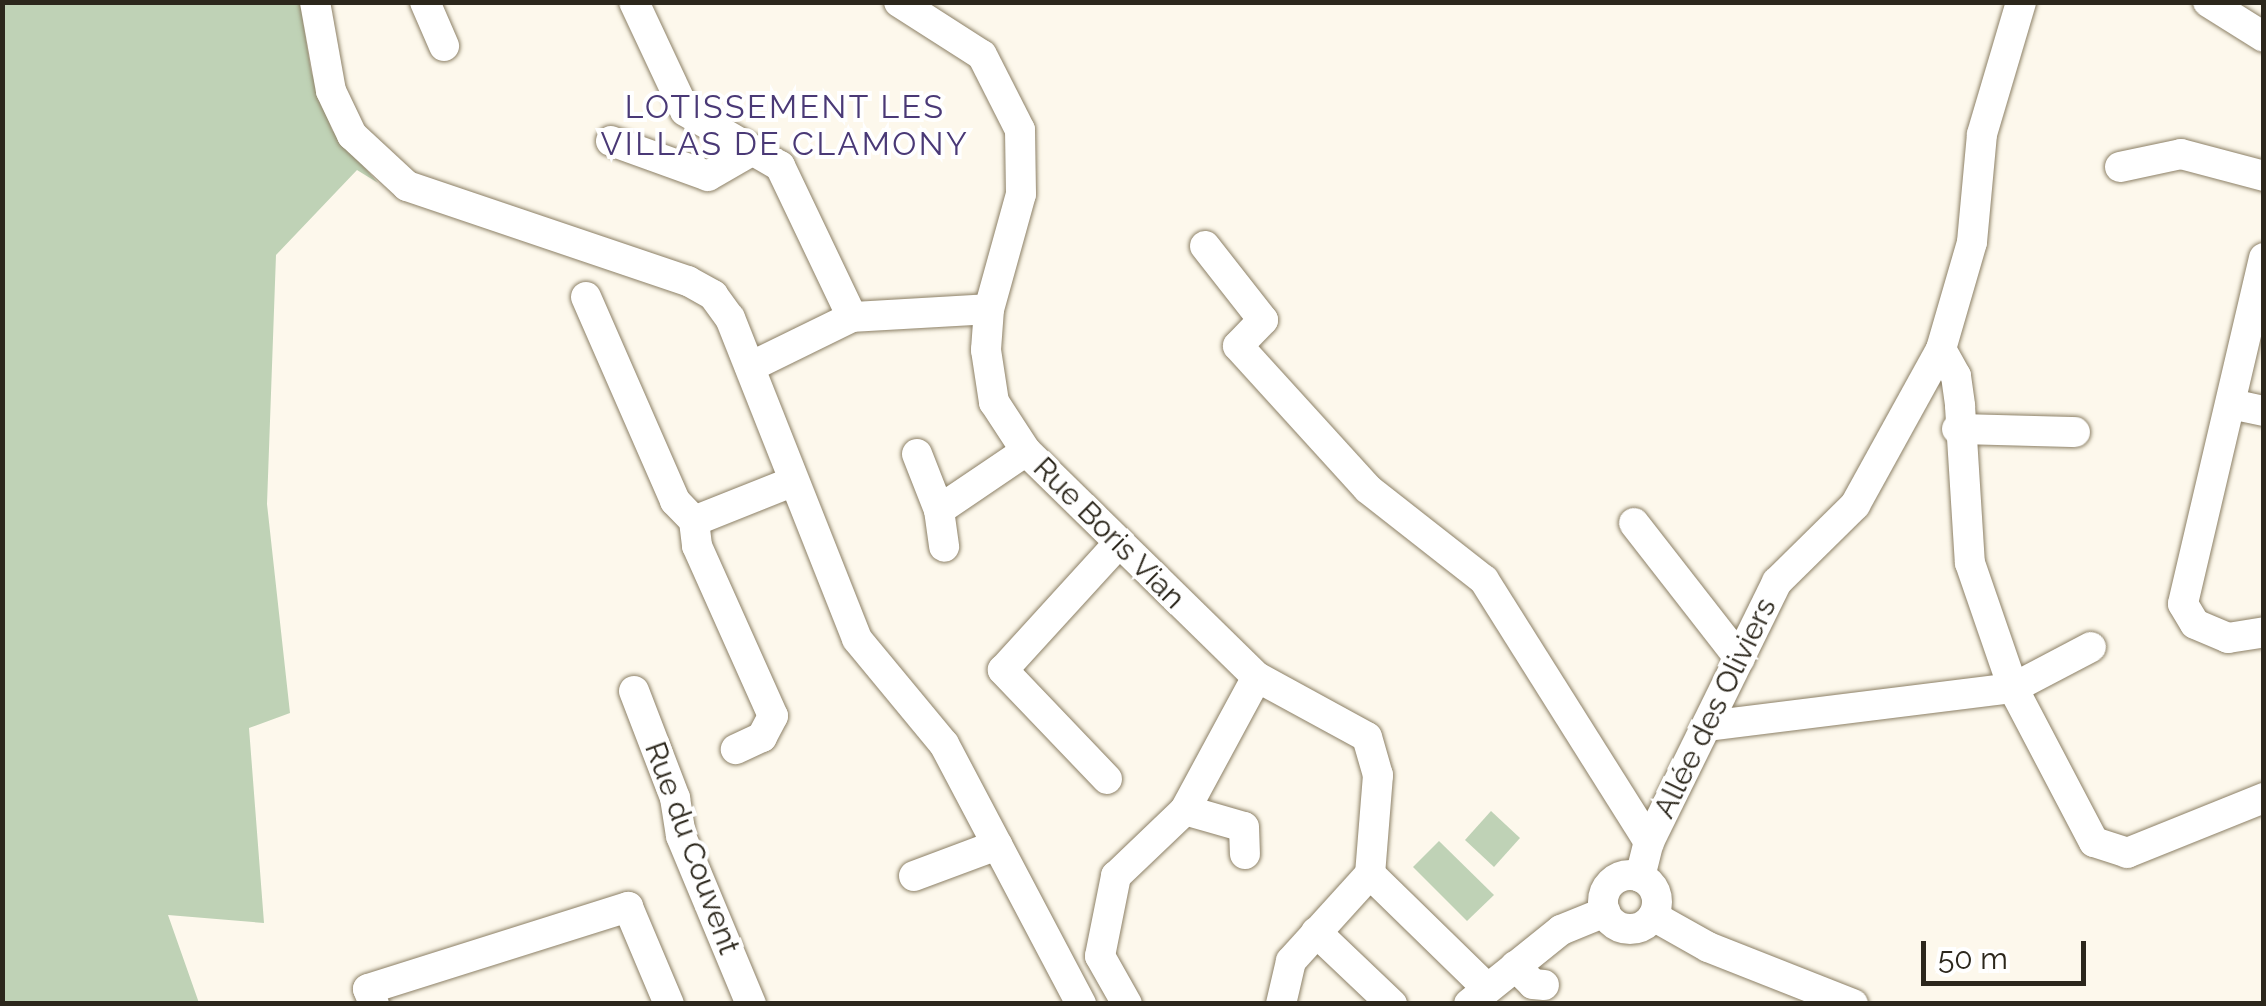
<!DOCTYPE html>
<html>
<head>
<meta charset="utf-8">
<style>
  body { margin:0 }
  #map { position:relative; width:2266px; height:1006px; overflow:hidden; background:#fdf8ec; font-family:Raleway,sans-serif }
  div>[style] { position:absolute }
  .green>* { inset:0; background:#bfd2b6 }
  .roads { filter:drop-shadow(0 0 2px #8c8066) drop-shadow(0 0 2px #8c8066) }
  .minor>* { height:30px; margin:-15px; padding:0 15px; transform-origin:15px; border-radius:15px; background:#fff }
  .minor>.ring { margin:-15px; padding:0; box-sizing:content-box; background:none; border:30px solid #fff; border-radius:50% }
  span { translate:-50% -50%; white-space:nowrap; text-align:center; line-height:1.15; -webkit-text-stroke:8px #fff; paint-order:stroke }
  .street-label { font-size:30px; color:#2c271c }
  .neighbourhood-label { font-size:32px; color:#4a3976; letter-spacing:2.5px }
  .frame { position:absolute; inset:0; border:5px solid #2c271c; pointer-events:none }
  .scale { position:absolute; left:1921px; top:941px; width:165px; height:45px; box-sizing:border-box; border:5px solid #2c271c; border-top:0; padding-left:12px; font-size:30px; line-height:35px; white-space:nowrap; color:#2c271c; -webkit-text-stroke:8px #fff; paint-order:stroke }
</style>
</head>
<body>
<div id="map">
  <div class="green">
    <i style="clip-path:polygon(2px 3px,300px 3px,311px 71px,332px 130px,378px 183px,357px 170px,276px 255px,267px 504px,290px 713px,249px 728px,264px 923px,168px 915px,199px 1003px,3px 1003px)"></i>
    <i style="clip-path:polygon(1491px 811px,1520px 838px,1494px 867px,1465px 840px)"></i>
    <i style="clip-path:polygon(1439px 841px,1494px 895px,1467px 921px,1413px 867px)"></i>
  </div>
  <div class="roads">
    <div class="minor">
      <i style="left:315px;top:2px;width:90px;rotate:79.8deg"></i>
      <i style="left:331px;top:91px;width:49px;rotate:64.5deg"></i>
      <i style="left:352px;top:135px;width:75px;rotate:42.8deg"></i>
      <i style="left:407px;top:186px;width:297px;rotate:18.7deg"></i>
      <i style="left:688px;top:281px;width:29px;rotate:29deg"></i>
      <i style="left:713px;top:295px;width:29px;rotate:54deg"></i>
      <i style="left:730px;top:318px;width:345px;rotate:68.4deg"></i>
      <i style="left:857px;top:639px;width:136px;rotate:50.4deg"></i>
      <i style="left:944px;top:744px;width:294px;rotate:62.2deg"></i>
      <i style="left:425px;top:2px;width:48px;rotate:66.6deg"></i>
      <i style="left:634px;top:2px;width:120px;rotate:64.9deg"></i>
      <i style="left:685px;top:111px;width:110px;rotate:30.1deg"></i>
      <i style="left:780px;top:166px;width:167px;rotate:64.5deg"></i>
      <i style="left:899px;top:2px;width:98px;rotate:32.6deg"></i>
      <i style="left:982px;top:55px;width:84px;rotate:63.1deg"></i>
      <i style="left:1020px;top:130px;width:64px;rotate:89.1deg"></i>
      <i style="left:1021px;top:194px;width:119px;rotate:105.5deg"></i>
      <i style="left:989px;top:309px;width:41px;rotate:94.2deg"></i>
      <i style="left:986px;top:350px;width:53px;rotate:81.3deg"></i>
      <i style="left:994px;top:402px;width:59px;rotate:56.9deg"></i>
      <i style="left:1026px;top:451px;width:323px;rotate:44.4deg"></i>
      <i style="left:1257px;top:677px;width:125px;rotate:28.6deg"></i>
      <i style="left:1367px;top:737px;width:40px;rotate:74deg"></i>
      <i style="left:1378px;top:775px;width:99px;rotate:94.6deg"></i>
      <i style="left:1370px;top:874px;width:163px;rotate:44.3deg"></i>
      <i style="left:2208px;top:2px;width:66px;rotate:32deg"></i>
      <i style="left:611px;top:141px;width:103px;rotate:19.8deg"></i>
      <i style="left:708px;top:176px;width:52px;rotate:-30deg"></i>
      <i style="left:2120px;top:167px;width:62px;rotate:-12deg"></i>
      <i style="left:2181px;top:154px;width:86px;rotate:14.8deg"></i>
      <i style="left:1205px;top:246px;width:94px;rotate:51.9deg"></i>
      <i style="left:1263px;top:320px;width:36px;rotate:134deg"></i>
      <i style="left:1238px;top:346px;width:193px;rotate:47.7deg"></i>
      <i style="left:1368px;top:489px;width:147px;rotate:38.1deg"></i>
      <i style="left:1484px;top:580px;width:310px;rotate:57.8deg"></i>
      <i style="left:2264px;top:258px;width:355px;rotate:103.2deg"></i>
      <i style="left:2183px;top:604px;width:23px;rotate:59deg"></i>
      <i style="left:2195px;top:624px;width:36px;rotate:23deg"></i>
      <i style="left:2228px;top:638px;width:36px;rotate:-9deg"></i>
      <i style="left:586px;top:297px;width:223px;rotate:66.4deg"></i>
      <i style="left:675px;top:501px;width:28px;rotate:46deg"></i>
      <i style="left:694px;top:521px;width:25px;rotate:83deg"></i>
      <i style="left:697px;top:546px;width:186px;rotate:65.9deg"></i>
      <i style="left:773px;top:716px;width:24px;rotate:118deg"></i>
      <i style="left:762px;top:737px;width:29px;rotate:155deg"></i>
      <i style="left:1941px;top:349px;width:31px;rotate:61deg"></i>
      <i style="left:1956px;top:376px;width:30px;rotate:82deg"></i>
      <i style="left:1960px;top:406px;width:157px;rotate:86.4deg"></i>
      <i style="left:1970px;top:563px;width:132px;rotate:71deg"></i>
      <i style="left:2013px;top:688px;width:174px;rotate:62.3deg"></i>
      <i style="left:2094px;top:842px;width:35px;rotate:18deg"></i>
      <i style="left:2127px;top:853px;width:148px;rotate:-21.9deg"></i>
      <i style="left:750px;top:367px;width:114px;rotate:-26.1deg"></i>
      <i style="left:852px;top:317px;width:137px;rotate:-3.3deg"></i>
      <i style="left:2231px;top:404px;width:34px;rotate:12deg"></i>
      <i style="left:1957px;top:429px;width:118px;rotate:1.5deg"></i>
      <i style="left:917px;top:454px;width:60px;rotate:68.6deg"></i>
      <i style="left:939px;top:510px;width:105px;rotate:-34.1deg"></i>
      <i style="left:939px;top:510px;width:37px;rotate:82deg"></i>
      <i style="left:694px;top:521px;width:105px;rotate:-21.7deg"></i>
      <i style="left:1634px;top:523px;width:172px;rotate:52.1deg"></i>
      <i style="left:634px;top:691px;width:115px;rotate:69deg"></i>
      <i style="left:675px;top:798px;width:38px;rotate:81deg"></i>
      <i style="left:681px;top:836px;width:182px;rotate:67.4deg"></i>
      <i style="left:1707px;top:726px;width:308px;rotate:-7.1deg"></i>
      <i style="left:2013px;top:688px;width:88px;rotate:-27.7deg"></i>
      <i style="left:1107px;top:779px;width:151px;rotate:-133.7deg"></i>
      <i style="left:1003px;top:670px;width:171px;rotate:-47.6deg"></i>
      <i style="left:1185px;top:810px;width:61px;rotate:16.1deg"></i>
      <i style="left:1244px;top:827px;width:27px;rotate:88deg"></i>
      <i class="ring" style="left:1603px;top:875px;width:24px;height:24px"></i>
      <i style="left:914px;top:876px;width:89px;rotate:-20.5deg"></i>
      <i style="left:1640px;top:877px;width:36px;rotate:-76deg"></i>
      <i style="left:1649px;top:842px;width:290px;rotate:-63.8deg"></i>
      <i style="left:1777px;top:582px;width:110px;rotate:-44.6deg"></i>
      <i style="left:1855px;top:505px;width:178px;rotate:-61.1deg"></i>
      <i style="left:1941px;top:349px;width:111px;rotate:-73.8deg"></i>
      <i style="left:1972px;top:242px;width:108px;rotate:-84.7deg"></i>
      <i style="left:1982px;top:134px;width:138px;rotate:-73.5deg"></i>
      <i style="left:1653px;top:916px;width:63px;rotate:29.4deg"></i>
      <i style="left:1708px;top:947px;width:156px;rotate:21.5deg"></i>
      <i style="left:1316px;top:932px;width:105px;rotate:43.5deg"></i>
      <i style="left:1515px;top:966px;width:25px;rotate:45deg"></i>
      <i style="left:1533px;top:984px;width:11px;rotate:5deg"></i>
      <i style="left:374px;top:1004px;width:16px;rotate:-112deg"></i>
      <i style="left:368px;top:989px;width:273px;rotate:-17.5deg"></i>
      <i style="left:628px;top:907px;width:105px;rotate:67.1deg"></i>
      <i style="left:1127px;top:1004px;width:55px;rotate:-119.4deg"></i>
      <i style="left:1100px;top:956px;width:82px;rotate:-78.7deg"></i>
      <i style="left:1116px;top:876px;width:95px;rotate:-43.7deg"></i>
      <i style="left:1185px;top:810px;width:151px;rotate:-61.6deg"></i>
      <i style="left:1281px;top:1004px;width:44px;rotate:-76.9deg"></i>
      <i style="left:1291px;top:961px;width:118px;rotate:-47.8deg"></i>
      <i style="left:1469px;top:1004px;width:118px;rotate:-38.8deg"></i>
      <i style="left:1561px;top:930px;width:48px;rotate:-22.2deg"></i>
    </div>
  </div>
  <div class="street-label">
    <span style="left:1109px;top:533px;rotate:45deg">Rue Boris Vian</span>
    <span style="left:1715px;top:708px;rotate:-64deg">Allée des Oliviers</span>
    <span style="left:692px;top:848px;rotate:70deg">Rue du Couvent</span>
  </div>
  <div class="neighbourhood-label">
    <span style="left:785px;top:126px">LOTISSEMENT LES<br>VILLAS DE CLAMONY</span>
  </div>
  <div class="frame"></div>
  <div class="scale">50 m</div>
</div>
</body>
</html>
